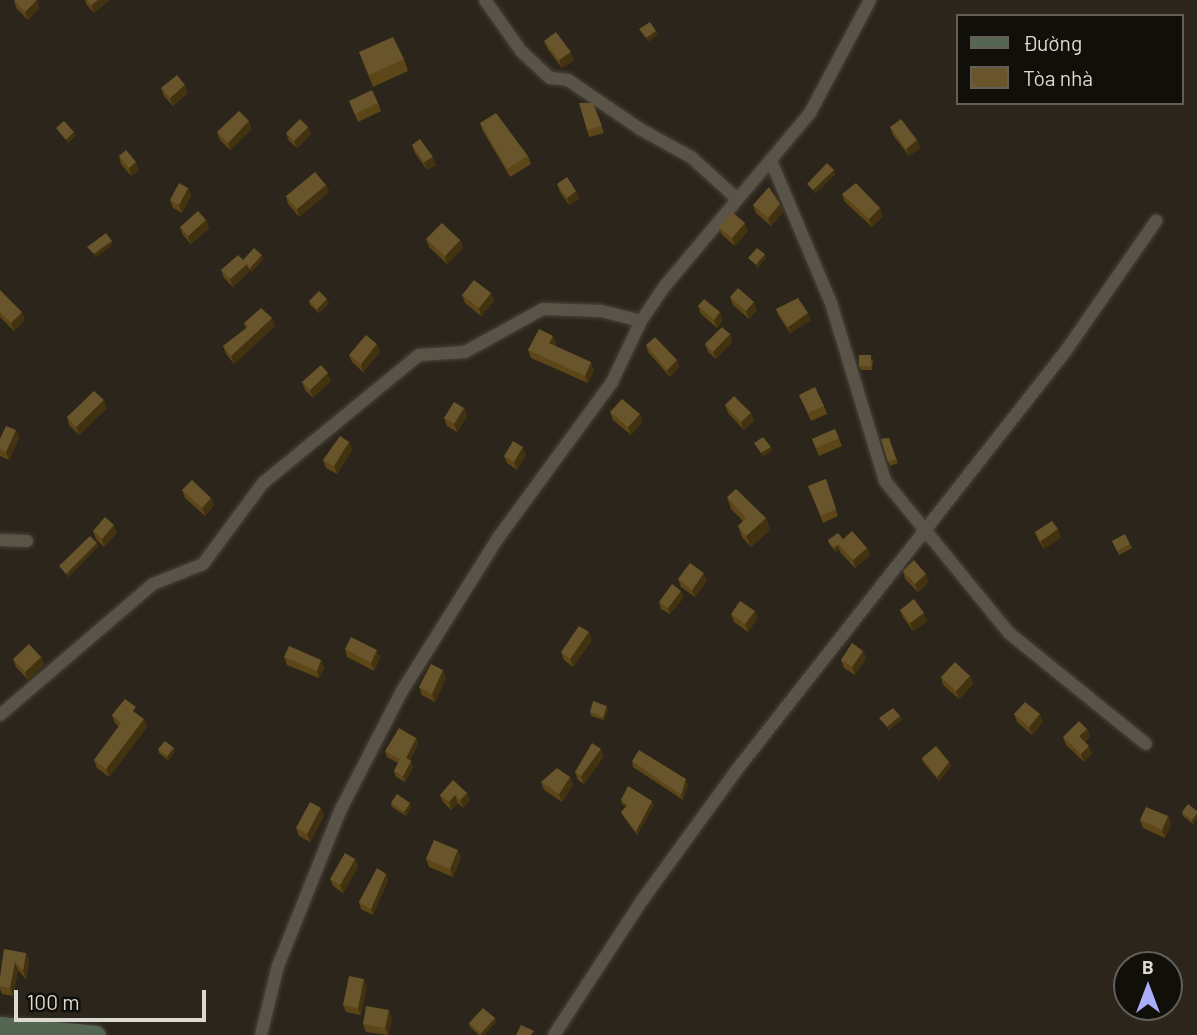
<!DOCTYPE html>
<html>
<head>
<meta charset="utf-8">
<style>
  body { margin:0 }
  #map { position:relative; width:1197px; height:1035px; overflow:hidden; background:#2b251b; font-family:Barlow,sans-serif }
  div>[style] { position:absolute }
  .roads { filter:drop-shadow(0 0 2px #47433b) drop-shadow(0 0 2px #47433b) }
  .street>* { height:12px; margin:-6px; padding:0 6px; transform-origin:6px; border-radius:6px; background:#5a5348 }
  .secondary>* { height:18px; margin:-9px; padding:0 9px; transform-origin:9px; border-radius:9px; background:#556753 }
  .wall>* { inset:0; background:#5c4517 }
  .shaded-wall>* { inset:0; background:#423210 }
  .building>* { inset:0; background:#69552b }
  span { translate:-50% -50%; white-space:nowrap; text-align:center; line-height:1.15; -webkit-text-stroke:5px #110f0a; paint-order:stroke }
  .legend { position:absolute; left:956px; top:14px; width:228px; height:91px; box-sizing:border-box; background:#110f0a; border:2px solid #625f5a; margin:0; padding:9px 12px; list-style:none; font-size:21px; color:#dcd8d2 }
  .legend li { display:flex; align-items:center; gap:14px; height:35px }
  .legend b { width:35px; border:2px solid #625f5a }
  .north { position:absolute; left:1113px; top:951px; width:70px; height:70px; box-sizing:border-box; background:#110f0a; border:2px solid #625f5a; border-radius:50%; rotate:0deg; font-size:19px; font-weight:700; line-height:28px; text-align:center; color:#dcd8d2 }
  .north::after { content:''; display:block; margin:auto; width:24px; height:32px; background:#abaffb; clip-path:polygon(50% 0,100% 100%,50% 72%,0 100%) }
  .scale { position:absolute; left:14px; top:990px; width:192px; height:32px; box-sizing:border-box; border:4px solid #dcd8d2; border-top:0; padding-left:9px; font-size:21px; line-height:24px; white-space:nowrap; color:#dcd8d2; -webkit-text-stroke:5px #110f0a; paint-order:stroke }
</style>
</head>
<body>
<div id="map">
  <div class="roads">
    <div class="street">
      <i style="left:485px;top:0;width:62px;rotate:54.8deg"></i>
      <i style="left:521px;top:51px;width:40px;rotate:43deg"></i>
      <i style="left:550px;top:78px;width:18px;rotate:6deg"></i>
      <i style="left:568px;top:80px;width:87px;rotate:34.2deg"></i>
      <i style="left:640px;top:129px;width:58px;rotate:28.8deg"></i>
      <i style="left:691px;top:157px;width:61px;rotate:42.3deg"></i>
      <i style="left:771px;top:161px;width:154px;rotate:67.1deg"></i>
      <i style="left:831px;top:303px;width:186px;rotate:73.1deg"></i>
      <i style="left:885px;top:481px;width:196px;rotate:50.8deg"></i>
      <i style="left:1009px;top:633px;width:176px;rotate:39deg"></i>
      <i style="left:0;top:540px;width:27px;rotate:2deg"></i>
      <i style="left:0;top:715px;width:201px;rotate:-40.6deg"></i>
      <i style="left:153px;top:584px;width:54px;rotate:-21.8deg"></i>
      <i style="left:203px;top:564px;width:101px;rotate:-53.5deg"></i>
      <i style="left:263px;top:483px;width:202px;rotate:-39.4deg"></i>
      <i style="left:419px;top:355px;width:46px;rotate:-3.7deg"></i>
      <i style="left:465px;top:352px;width:89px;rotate:-28.9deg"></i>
      <i style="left:543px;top:309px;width:58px;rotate:2deg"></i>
      <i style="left:601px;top:311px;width:41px;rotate:14deg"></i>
      <i style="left:261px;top:1035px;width:71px;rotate:-76.2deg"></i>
      <i style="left:278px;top:966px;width:167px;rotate:-68.2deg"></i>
      <i style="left:340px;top:811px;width:135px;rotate:-62.7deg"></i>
      <i style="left:402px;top:691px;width:181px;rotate:-57.9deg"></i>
      <i style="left:498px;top:538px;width:193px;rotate:-53.8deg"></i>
      <i style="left:612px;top:382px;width:68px;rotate:-64.6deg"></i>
      <i style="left:641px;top:321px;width:41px;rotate:-55.9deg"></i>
      <i style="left:664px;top:287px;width:227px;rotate:-50deg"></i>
      <i style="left:810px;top:113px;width:128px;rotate:-62deg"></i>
      <i style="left:554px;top:1035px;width:163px;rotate:-56.8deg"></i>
      <i style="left:643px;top:899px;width:163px;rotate:-54deg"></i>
      <i style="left:739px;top:767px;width:528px;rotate:-51.85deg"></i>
      <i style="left:1065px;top:352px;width:160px;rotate:-55.2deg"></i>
    </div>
    <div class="secondary">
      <i style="left:0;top:1026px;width:97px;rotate:5.3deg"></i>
    </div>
  </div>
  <div class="wall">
    <i style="clip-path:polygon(14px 0,37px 1px,39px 8px,28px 20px,16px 8px)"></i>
    <i style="clip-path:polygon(85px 0,110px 0,94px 13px,86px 4px)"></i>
    <i style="clip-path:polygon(544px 41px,574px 60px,562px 68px,547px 48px)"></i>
    <i style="clip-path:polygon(359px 52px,404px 59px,408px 71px,373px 87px)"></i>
    <i style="clip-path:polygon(161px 88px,188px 93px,173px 106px,164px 96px)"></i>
    <i style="clip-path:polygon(349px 101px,378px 103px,381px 111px,358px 122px)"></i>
    <i style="clip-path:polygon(593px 103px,604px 133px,589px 137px,587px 130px)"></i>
    <i style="clip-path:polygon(480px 123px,528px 156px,531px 164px,510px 177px,483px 131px)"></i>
    <i style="clip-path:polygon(308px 127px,311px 134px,297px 148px,289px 141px,286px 133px)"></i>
    <i style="clip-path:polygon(890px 127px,917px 140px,920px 148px,909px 156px,893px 135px)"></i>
    <i style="clip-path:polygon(252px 129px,230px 150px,220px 140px,217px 132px)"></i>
    <i style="clip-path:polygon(412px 145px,436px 165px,427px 170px,415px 153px)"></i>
    <i style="clip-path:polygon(119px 156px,139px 170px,131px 176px,121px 164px)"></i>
    <i style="clip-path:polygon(557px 184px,576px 191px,579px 199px,569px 205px,560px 192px)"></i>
    <i style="clip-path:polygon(326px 185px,329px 192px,299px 217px,288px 204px,286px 196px)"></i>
    <i style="clip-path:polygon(188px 188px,191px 196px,182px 213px,173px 208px,170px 200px)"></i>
    <i style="clip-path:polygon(842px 194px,883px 216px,872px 227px,845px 202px)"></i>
    <i style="clip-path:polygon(780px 204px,783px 212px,771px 226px,756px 213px,753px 205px)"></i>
    <i style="clip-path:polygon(206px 220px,209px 228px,191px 244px,183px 235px,180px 227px)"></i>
    <i style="clip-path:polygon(719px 228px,748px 231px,735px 246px,722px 235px)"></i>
    <i style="clip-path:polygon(426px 239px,460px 240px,463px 248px,447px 264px,429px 247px)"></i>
    <i style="clip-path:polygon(263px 259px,252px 272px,248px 268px,249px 272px,233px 287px,224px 278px,221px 270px,243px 260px)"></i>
    <i style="clip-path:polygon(0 290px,25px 320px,14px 331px,0 317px)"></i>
    <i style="clip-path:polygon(491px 293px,494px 301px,481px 316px,465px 303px,462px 295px)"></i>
    <i style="clip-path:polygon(730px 297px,757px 310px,749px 319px,733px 305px)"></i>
    <i style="clip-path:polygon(309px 301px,329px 303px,319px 313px,310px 305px)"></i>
    <i style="clip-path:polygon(698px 306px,723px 320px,717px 328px,701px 314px)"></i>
    <i style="clip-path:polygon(776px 309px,811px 320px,790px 333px,778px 315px)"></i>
    <i style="clip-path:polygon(272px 318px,275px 326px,234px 364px,226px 354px,223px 346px,246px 328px,244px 323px)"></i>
    <i style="clip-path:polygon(730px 334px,732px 342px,716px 359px,708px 352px,705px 344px)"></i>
    <i style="clip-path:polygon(553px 336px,556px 344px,555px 346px,594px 370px,588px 383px,531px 358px,528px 350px)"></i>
    <i style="clip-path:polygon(646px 345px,677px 360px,679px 367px,670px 377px,648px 352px)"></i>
    <i style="clip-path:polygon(380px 352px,363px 372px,352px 362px,349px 355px)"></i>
    <i style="clip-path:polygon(873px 359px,872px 370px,861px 370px,859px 366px)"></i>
    <i style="clip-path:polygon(331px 381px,313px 398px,305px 390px,302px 382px)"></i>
    <i style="clip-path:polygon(799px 395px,824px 406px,827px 414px,811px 421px)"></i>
    <i style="clip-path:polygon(725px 405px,754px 421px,744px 430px,728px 413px)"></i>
    <i style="clip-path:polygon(107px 408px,79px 435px,69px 425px,67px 417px)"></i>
    <i style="clip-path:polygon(464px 408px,467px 416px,457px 432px,447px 426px,444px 418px)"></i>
    <i style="clip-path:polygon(610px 412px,640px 414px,642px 422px,631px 435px,613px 420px)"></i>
    <i style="clip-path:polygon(835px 429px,842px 446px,819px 456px,812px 439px)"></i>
    <i style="clip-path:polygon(16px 430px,19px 438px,9px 460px,0 456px,0 439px)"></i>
    <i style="clip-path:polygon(889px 438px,898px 463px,890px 466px,881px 439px)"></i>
    <i style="clip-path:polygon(349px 442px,352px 450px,337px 474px,326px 468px,323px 460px)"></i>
    <i style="clip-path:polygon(526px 455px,517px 470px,507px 463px,504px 456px)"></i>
    <i style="clip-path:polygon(826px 479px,838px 516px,823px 523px,808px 486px)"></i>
    <i style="clip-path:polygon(182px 490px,211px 498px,214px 505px,205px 516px,185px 498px)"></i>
    <i style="clip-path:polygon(727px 497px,766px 518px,770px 530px,751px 547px,742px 537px,738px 526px,743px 521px,731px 509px)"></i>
    <i style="clip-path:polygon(93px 531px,117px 533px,104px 547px,96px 539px)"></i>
    <i style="clip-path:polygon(1035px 532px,1061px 537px,1044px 549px,1038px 540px)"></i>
    <i style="clip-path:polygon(843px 539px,867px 548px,870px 555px,855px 568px,840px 552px,839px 549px,836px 552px,829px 544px,828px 540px)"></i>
    <i style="clip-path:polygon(1112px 541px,1130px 544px,1132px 548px,1119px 555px)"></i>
    <i style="clip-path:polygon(903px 571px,929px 582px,918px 592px,905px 579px)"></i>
    <i style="clip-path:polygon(678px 579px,707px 581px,695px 597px,681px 587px)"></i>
    <i style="clip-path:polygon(684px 597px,670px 614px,661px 609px,659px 602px)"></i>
    <i style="clip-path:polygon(900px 610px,927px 621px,913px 631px,903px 617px)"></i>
    <i style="clip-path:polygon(755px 611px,757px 619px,748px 632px,734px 622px,731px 614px)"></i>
    <i style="clip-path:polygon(592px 640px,573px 667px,564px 660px,561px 652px)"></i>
    <i style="clip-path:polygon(345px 649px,380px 658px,374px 671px,347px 657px)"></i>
    <i style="clip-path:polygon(863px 651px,866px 658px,855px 675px,844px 668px,841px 660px)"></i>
    <i style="clip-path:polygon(41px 657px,44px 665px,28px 680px,16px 667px,13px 659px)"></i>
    <i style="clip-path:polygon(284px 657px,321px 660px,324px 668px,319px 678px,287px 665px)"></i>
    <i style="clip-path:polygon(970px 676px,973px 684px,959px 699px,943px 685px,941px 677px)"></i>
    <i style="clip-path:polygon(446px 678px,435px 702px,422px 695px,419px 687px)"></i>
    <i style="clip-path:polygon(608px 710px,604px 720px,591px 716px,590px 712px)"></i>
    <i style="clip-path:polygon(1014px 714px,1043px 722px,1032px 735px,1017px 722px)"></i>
    <i style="clip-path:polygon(112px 715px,138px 715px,147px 727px,109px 777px,97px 768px,94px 760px,119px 727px,115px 723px)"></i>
    <i style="clip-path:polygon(1087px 729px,1090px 736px,1085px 742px,1092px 753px,1084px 762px,1066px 745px,1063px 737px)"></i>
    <i style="clip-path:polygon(416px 738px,418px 744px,410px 760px,411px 761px,413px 767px,405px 782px,396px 777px,394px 771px,398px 763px,387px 757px,385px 751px)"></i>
    <i style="clip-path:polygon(158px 749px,175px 752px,168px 760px,159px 753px)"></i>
    <i style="clip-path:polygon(604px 756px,584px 784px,578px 780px,575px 772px)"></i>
    <i style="clip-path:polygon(922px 758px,949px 762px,951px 766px,939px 781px,923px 762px)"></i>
    <i style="clip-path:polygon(632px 761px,688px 784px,683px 800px,633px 767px)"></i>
    <i style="clip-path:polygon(570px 777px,573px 785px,562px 802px,544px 790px,541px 782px)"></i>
    <i style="clip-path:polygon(467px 793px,470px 800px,463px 808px,458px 803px,451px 810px,443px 802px,440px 795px)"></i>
    <i style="clip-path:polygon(621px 800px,652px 801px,654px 805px,637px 835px,623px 816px,621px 812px,626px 806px,622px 804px)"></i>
    <i style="clip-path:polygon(391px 803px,411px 807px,406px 816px,392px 807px)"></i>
    <i style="clip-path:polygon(1197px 811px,1197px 819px,1193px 824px,1183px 816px,1182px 812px)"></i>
    <i style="clip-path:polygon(324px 816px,310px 842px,299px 836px,296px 828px)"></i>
    <i style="clip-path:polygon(1168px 816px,1171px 824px,1165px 838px,1143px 828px,1140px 820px)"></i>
    <i style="clip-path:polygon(461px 858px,453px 877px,429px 867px,426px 859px)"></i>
    <i style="clip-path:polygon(355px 859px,358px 867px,343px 893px,333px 886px,330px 879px)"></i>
    <i style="clip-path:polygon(386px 874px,388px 880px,373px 915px,361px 909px,359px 902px)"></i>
    <i style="clip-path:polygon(26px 953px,29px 961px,26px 979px,18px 970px,13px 996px,2px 994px,0 989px,0 977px)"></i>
    <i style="clip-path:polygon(367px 987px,361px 1015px,346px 1012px,343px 1005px)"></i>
    <i style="clip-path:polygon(392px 1018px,388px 1035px,366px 1032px,363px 1024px)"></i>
    <i style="clip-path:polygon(495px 1018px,496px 1022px,484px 1035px,479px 1035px,470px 1027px,469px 1023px)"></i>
  </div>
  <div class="shaded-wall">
    <i style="clip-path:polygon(33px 0,38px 0,37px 1px,39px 8px,28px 20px,25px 12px)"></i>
    <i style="clip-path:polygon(98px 0,110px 0,94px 13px,91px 5px)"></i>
    <i style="clip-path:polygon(656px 31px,658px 35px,648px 42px,646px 38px)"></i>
    <i style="clip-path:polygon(571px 52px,574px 60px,562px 68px,559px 60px)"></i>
    <i style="clip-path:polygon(185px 85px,188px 93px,173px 106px,170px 98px)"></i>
    <i style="clip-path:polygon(249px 121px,252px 129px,230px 150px,228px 143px)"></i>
    <i style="clip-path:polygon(308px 127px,311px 134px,297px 148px,294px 141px)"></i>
    <i style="clip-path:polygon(74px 132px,76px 136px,68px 144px,66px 140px)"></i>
    <i style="clip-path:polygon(917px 140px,920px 148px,909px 156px,906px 149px)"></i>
    <i style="clip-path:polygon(433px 157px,436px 165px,427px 170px,424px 162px)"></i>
    <i style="clip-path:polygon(136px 162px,139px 170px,131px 176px,129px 168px)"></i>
    <i style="clip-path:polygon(834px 170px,836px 174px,815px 194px,813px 190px)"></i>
    <i style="clip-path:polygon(326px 185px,329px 192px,299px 217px,297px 209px)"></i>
    <i style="clip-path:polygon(188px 188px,191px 196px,182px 213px,179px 205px)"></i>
    <i style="clip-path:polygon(576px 191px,579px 199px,569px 205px,567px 198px)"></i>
    <i style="clip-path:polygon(780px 204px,783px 212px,771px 226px,768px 218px)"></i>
    <i style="clip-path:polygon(880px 208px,883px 216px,872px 227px,869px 219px)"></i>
    <i style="clip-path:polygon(206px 220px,209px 228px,191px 244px,188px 236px)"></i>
    <i style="clip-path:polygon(745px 223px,748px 231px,735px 246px,732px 238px)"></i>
    <i style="clip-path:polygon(460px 240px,463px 248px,447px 264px,445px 256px)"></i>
    <i style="clip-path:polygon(112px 241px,113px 245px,95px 258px,94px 254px)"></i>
    <i style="clip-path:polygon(765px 254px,766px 258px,757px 269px,756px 265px)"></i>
    <i style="clip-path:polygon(262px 255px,263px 259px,252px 272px,250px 268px)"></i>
    <i style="clip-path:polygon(247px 264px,249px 272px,233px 287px,230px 279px)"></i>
    <i style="clip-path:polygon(491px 293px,494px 301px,481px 316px,479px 308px)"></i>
    <i style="clip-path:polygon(327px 299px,329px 303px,319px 313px,317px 309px)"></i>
    <i style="clip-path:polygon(754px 302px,757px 310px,749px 319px,746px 311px)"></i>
    <i style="clip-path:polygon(22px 312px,25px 320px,14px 331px,11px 323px)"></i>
    <i style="clip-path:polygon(720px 312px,723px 320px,717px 328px,714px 320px)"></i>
    <i style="clip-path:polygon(808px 313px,811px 320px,790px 333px,788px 327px)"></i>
    <i style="clip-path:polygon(272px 318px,275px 326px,234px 364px,231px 356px)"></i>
    <i style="clip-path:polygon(730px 334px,732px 342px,716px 359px,713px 352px)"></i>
    <i style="clip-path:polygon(553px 336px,556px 344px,552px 351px,549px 343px)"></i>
    <i style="clip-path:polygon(377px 344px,380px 352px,363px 372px,361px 364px)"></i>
    <i style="clip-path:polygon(677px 360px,679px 367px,670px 377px,667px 370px)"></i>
    <i style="clip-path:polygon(591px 362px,594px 370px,588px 383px,585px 376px)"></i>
    <i style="clip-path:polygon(328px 373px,331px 381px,313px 398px,310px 390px)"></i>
    <i style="clip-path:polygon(104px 400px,107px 408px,79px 435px,76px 427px)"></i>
    <i style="clip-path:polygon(464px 408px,467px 416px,457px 432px,454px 424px)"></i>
    <i style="clip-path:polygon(751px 413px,754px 421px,744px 430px,741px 422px)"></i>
    <i style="clip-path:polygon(640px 414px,642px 422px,631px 435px,628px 427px)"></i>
    <i style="clip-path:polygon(16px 430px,19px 438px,9px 460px,6px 452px)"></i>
    <i style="clip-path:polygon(349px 442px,352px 450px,337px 474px,334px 466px)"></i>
    <i style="clip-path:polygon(523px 447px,526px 455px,517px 470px,514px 462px)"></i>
    <i style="clip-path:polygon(771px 447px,772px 451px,763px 457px,761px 453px)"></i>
    <i style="clip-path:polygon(211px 498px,214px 505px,205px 516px,202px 508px)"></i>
    <i style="clip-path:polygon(766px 518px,770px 530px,751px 547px,746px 536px)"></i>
    <i style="clip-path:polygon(114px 525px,117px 533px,104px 547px,102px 539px)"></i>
    <i style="clip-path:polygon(1058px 529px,1061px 537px,1044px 549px,1041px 541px)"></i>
    <i style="clip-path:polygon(97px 543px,98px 547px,68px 578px,66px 574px)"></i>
    <i style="clip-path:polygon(838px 545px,839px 549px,836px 552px,834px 548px)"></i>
    <i style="clip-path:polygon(867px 548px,870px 555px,855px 568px,853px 560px)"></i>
    <i style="clip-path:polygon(704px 573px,707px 581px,695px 597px,692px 590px)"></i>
    <i style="clip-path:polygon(926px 574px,929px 582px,918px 592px,915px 584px)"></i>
    <i style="clip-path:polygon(681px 591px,684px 597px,670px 614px,668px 608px)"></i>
    <i style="clip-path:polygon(755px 611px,757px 619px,748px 632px,745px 624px)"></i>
    <i style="clip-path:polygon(924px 613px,927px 621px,913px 631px,910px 623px)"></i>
    <i style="clip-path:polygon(589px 632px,592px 640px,573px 667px,570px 659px)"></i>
    <i style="clip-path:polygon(377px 650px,380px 658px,374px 671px,371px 663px)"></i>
    <i style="clip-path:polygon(863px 651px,866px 658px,855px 675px,852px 667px)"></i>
    <i style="clip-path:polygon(41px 657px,44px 665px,28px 680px,25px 672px)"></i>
    <i style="clip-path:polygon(321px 660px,324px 668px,319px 678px,317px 671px)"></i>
    <i style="clip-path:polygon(443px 670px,446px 678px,435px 702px,432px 694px)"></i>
    <i style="clip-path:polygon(970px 676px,973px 684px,959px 699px,956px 691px)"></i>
    <i style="clip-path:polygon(607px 706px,608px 710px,604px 720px,603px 717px)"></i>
    <i style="clip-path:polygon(1040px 714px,1043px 722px,1032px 735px,1029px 727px)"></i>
    <i style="clip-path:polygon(900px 716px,902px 720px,888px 731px,887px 727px)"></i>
    <i style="clip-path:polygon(144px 719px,147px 727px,109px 777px,106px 769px)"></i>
    <i style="clip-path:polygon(1087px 729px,1090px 736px,1082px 744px,1079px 736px)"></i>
    <i style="clip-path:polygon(416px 738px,418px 744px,408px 764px,406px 758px)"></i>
    <i style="clip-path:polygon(1089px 746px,1092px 753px,1084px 762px,1081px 754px)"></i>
    <i style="clip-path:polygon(174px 748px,175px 752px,168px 760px,167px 756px)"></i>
    <i style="clip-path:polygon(601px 749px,604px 756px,584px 784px,581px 776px)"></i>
    <i style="clip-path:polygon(411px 761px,413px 767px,405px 782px,403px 776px)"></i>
    <i style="clip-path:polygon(949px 762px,951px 766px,939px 781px,937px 777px)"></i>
    <i style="clip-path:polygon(570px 777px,573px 785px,562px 802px,559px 794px)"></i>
    <i style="clip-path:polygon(686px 779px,688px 784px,683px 800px,681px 795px)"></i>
    <i style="clip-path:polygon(467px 793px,470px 800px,463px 808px,460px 800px)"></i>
    <i style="clip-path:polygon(455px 795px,458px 803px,451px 810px,449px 802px)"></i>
    <i style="clip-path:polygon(652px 801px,654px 805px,637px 835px,636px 831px)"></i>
    <i style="clip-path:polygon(410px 803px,411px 807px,406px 816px,404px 812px)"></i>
    <i style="clip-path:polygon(321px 808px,324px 816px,310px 842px,307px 834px)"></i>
    <i style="clip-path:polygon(1197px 813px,1197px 819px,1193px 824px,1192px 820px)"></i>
    <i style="clip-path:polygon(1168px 816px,1171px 824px,1165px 838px,1162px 830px)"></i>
    <i style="clip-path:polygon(458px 850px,461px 858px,453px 877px,450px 869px)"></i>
    <i style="clip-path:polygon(355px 859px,358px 867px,343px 893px,340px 885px)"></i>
    <i style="clip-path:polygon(386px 874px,388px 880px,373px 915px,371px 909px)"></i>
    <i style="clip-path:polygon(26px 953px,29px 961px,26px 979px,23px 971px)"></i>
    <i style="clip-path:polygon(15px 962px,18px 970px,13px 996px,10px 988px)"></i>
    <i style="clip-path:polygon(364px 979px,367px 987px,361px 1015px,358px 1008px)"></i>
    <i style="clip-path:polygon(389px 1010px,392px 1018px,388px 1035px,385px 1028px)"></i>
    <i style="clip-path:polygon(495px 1018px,496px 1022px,484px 1035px,481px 1035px,481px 1033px)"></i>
  </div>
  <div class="building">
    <i style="clip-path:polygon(14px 0,36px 0,36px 1px,25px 12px)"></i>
    <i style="clip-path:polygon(87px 0,98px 0,91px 5px)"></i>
    <i style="clip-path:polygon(650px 22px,656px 31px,646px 38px,639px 29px)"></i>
    <i style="clip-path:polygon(556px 32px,571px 52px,559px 60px,544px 41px)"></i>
    <i style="clip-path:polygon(393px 37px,404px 59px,369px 75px,359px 52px)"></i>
    <i style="clip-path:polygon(177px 75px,185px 85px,170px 98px,161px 88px)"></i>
    <i style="clip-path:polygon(372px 90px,378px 103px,355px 114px,349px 101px)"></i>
    <i style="clip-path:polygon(579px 103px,593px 103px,602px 126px,587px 130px)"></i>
    <i style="clip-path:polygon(239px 111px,249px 121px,228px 143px,217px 132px)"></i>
    <i style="clip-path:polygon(496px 113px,528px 156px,507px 169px,480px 123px)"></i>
    <i style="clip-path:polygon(300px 119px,308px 127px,294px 141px,286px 133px)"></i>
    <i style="clip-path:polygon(901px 119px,917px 140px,906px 149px,890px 127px)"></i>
    <i style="clip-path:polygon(64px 121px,74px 132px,66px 140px,56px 128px)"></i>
    <i style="clip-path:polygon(420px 139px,433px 157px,424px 162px,412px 145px)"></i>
    <i style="clip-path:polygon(126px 150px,136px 162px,129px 168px,119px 156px)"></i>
    <i style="clip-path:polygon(827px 163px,834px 170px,813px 190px,807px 184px)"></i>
    <i style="clip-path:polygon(315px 172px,326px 185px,297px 209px,286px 196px)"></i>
    <i style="clip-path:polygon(567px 177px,576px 191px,567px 198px,557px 184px)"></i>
    <i style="clip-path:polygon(179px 183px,188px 188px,179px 205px,170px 200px)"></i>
    <i style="clip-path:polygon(856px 183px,880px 208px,869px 219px,842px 194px)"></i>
    <i style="clip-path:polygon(769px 187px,780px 204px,768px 218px,753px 205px)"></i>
    <i style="clip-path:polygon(198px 211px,206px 220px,188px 236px,180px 227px)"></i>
    <i style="clip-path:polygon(732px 212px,745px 223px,732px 238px,719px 228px)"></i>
    <i style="clip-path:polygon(442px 223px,460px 240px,445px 256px,426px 239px)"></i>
    <i style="clip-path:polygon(106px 233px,112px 241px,94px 254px,87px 247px)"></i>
    <i style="clip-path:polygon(254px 248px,262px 255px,250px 268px,243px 260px)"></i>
    <i style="clip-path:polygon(757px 248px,765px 254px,756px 265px,748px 258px)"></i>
    <i style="clip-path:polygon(238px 255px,247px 264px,230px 279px,221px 270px)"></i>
    <i style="clip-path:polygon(474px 280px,491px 293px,479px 308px,462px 295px)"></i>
    <i style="clip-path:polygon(738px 288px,754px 302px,746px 311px,730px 297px)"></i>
    <i style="clip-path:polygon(0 290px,22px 312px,11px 323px,0 312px)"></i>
    <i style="clip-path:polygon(319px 291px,327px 299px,317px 309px,309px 301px)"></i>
    <i style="clip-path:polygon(798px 298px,808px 313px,788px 327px,776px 309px)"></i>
    <i style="clip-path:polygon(704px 299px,720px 312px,714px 320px,698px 306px)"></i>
    <i style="clip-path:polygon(261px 308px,272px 318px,231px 356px,223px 346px,248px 327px,244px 323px)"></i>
    <i style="clip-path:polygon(722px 327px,730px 334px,713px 352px,705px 344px)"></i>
    <i style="clip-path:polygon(539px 329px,553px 336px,549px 343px,591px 362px,585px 376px,528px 350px)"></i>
    <i style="clip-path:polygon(366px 335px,377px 344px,361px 364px,349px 355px)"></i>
    <i style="clip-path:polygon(655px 337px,677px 360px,667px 370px,646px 345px)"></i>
    <i style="clip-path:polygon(859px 355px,871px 355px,871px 366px,859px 366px)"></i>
    <i style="clip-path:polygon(321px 365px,328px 373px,310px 390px,302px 382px)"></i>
    <i style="clip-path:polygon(815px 387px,824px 406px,808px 413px,799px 395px)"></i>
    <i style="clip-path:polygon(94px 391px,104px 400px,76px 427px,67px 417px)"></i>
    <i style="clip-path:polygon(734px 396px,751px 413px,741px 422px,725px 405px)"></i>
    <i style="clip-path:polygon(622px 399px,640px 414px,628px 427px,610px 412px)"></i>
    <i style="clip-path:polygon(454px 402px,464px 408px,454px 424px,444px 418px)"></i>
    <i style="clip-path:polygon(6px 426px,16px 430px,6px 452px,0 449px,0 439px)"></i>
    <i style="clip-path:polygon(835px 429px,839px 438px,816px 448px,812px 439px)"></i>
    <i style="clip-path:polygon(340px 436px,349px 442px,334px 466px,323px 460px)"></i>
    <i style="clip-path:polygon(763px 437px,771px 447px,761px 453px,754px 443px)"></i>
    <i style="clip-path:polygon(889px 438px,896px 459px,888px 462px,881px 439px)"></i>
    <i style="clip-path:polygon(513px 441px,523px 447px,514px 462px,504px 456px)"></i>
    <i style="clip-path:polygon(826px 479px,836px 509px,821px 516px,808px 486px)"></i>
    <i style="clip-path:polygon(192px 480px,211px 498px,202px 508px,182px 490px)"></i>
    <i style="clip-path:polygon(736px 489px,766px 518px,746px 536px,738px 526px,746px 518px,727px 497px)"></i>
    <i style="clip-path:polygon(105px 517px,114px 525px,102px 539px,93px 531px)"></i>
    <i style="clip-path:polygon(1052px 521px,1058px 529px,1041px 541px,1035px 532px)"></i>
    <i style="clip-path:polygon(852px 531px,867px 548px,853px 560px,838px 544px)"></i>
    <i style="clip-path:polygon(838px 533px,843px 539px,834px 548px,828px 540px)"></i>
    <i style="clip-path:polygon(1125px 534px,1130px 544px,1117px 551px,1112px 541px)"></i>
    <i style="clip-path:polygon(90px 536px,97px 543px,66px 574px,59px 566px)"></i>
    <i style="clip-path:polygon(914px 560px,926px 574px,915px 584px,903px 571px)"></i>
    <i style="clip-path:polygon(690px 563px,704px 573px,692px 590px,678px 579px)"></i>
    <i style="clip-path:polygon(672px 584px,681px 591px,668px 608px,659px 602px)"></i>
    <i style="clip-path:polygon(914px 599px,924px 613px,910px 623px,900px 610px)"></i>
    <i style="clip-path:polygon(740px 601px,755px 611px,745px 624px,731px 614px)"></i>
    <i style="clip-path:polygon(579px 626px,589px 632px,570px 659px,561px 652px)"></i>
    <i style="clip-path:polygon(351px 637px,377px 650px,371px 663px,345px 649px)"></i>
    <i style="clip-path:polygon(852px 643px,863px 651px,852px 667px,841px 660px)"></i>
    <i style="clip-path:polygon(29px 644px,41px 657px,25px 672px,13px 659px)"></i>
    <i style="clip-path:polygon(289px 646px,321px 660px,317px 671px,284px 657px)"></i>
    <i style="clip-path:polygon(955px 662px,970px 676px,956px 691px,941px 677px)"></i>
    <i style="clip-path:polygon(431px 664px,443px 670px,432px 694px,419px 687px)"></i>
    <i style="clip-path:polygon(125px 699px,136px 707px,133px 711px,144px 719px,106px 769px,94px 760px,121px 723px,112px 715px)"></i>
    <i style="clip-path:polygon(593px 701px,607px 706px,603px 717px,590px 712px)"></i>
    <i style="clip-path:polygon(1025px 702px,1040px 714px,1029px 727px,1014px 714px)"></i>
    <i style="clip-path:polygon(893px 708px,900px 716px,887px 727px,879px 718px)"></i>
    <i style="clip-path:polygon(1079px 721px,1087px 729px,1079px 736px,1089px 746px,1081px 754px,1063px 737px)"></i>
    <i style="clip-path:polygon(399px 728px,416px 738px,406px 758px,411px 761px,403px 776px,394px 771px,400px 759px,385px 751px)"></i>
    <i style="clip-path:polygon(165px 741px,174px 748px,167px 756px,158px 749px)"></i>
    <i style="clip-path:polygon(592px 743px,601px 749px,581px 776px,575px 772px)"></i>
    <i style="clip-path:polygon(936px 746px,949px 762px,937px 777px,922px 758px)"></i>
    <i style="clip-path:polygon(639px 750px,686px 779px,681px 795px,632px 761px)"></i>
    <i style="clip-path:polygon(557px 768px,570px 777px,559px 794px,541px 782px)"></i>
    <i style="clip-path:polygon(453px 780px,467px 793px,460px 800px,455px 795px,449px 802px,440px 795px)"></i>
    <i style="clip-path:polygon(628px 786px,652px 801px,636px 831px,621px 812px,628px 805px,621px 800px)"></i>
    <i style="clip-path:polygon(397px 794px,410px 803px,404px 812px,391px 803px)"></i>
    <i style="clip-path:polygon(310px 802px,321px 808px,307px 834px,296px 828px)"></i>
    <i style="clip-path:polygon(1188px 804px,1197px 811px,1197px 813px,1192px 820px,1182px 812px)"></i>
    <i style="clip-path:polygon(1146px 807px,1168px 816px,1162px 830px,1140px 820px)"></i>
    <i style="clip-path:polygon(434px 840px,458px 850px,450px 869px,426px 859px)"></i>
    <i style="clip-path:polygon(345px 853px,355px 859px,340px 885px,330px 879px)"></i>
    <i style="clip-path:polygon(377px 868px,386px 874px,371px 909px,359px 902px)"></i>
    <i style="clip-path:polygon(4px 949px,26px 953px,23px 971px,15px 962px,10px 988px,0 986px,0 977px)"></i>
    <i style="clip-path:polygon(349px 976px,364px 979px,358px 1008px,343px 1005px)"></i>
    <i style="clip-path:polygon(366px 1006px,389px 1010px,385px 1028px,363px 1024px)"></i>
    <i style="clip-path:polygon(483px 1008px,495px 1018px,481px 1033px,469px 1023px)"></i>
    <i style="clip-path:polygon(521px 1025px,534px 1031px,531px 1035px,516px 1035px)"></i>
  </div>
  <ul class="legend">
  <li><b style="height:9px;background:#556753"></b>Đường</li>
  <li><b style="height:19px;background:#69552b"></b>Tòa nhà</li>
  </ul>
  <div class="north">B</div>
  <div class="scale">100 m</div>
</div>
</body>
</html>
